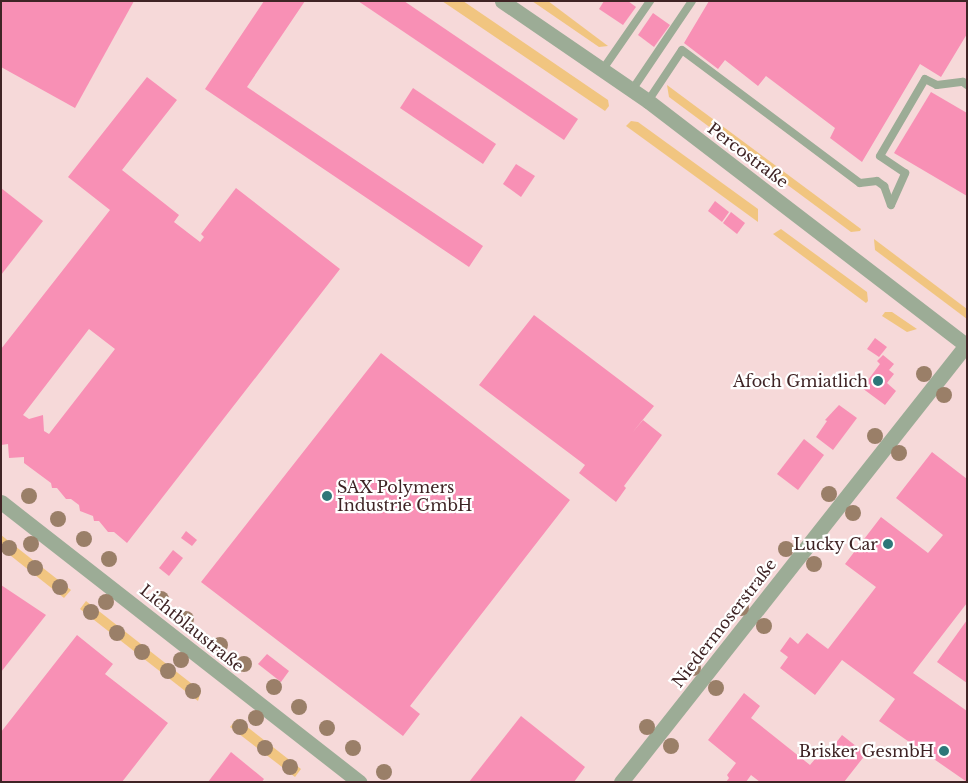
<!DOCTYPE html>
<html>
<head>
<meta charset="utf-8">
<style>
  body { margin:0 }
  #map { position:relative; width:968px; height:783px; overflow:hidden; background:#f6d9d9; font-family:"Libre Baskerville",serif }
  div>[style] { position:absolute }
  .green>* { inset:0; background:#f1c580 }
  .building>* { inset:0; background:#f890b5 }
  .service>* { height:8px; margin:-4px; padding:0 4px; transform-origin:4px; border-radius:4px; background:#9cac96 }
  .minor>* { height:15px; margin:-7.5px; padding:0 7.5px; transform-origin:7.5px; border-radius:7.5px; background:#9cac96 }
  .trees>* { width:16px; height:16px; margin:-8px; border-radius:50%; background:#9a7f68 }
  .dots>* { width:14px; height:14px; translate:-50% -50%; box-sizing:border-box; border:2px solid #fff; border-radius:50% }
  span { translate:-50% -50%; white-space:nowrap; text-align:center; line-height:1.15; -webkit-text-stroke:4.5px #fff; paint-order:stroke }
  .street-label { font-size:16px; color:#3f2425 }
  .poi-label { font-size:16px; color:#3f2425 }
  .right { translate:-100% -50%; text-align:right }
  .left { translate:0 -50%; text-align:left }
  .frame { position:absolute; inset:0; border:2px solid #3f2425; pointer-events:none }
</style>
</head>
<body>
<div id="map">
  <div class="green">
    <i style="clip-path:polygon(442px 1px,463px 1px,608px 100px,609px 106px,605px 111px)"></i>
    <i style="clip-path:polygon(532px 1px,548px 1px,608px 46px,599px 47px)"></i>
    <i style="clip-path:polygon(667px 85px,861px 229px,860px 231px,851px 232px,669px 97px)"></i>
    <i style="clip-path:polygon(631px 121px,638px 122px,758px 209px,758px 222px,626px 126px)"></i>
    <i style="clip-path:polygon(781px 229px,867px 292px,868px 301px,866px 303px,773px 234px)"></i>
    <i style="clip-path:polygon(874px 239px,967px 309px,967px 319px,875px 250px)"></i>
    <i style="clip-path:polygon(885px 312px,892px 312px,917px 329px,907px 332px,882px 316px)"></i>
    <i style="clip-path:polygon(1px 535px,71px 590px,64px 598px,1px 548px)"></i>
    <i style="clip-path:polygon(86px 601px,201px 691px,198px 701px,80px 609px)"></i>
    <i style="clip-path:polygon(237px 719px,301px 769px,295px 777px,230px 727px)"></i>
  </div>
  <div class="building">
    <i style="clip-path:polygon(1px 1px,134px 1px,75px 108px,1px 67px)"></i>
    <i style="clip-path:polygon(264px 1px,305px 1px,247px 87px,483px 246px,469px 267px,205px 89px)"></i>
    <i style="clip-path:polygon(358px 1px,404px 1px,578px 119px,564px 140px)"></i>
    <i style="clip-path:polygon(604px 1px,628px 1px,636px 7px,623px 25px,599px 9px)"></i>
    <i style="clip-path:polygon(709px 1px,967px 1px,967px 34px,941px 77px,920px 64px,862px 162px,830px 138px,835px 128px,766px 76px,758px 86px,725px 60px,718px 69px,684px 43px)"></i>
    <i style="clip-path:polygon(653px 13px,670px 25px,654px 47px,638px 35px)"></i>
    <i style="clip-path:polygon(evenodd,147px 77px,177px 100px,122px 170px,179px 215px,174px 222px,200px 242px,204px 237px,201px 234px,236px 188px,340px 269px,127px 543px,114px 532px,108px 532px,99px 521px,94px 521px,93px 516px,80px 511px,79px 505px,71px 499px,66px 499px,57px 488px,52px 488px,51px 483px,24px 463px,24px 457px,9px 458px,8px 444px,1px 445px,1px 349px,110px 210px,68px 177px,147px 77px,89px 329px,115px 349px,49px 434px,44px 431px,43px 415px,29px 419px,23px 415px,89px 329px)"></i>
    <i style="clip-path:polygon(413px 88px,496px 144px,483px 164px,400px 108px)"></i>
    <i style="clip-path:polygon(931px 92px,967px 113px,967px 196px,894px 153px)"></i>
    <i style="clip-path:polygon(516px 164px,535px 176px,521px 197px,503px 184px)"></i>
    <i style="clip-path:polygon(1px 188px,43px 221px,1px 275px)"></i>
    <i style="clip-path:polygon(715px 201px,729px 212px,722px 222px,708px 211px)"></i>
    <i style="clip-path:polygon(731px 212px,745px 223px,737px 234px,723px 223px)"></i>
    <i style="clip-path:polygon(534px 315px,654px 406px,632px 433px,643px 420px,662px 435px,624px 486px,626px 488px,616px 502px,579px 473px,585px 465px,479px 385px)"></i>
    <i style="clip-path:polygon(875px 338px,887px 347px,879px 357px,867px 349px)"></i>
    <i style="clip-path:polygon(381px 353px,570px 500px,410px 706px,420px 714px,403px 736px,201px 582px)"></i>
    <i style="clip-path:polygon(883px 355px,894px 364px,889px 370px,894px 374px,887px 383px,896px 391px,885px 405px,862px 388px,880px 364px,877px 361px)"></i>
    <i style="clip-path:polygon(839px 405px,857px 418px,833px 450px,816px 437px,827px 421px,825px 420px)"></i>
    <i style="clip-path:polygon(804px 439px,824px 455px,798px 490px,777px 474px)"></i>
    <i style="clip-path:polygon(932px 452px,967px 479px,967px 603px,913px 673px,967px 711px,967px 782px,879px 721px,895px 699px,842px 660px,815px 695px,780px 668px,788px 657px,780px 651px,790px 637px,798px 644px,807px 633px,828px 649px,876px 587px,845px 564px,881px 517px,928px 553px,943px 535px,896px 498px)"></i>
    <i style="clip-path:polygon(186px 531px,197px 540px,192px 546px,181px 538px)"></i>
    <i style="clip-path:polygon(173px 550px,183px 558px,169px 576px,159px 568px)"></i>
    <i style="clip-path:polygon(1px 585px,46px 615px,1px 672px)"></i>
    <i style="clip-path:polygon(967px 620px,967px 683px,937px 662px)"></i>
    <i style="clip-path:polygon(77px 635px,113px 664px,105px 674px,168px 723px,122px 782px,1px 782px,1px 732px)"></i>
    <i style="clip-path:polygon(267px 654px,289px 671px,281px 682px,258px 664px)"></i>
    <i style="clip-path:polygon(744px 693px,760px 706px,751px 718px,810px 765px,821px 752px,826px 756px,842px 735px,866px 754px,844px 782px,760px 782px,751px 775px,746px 782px,726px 782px,729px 778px,727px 775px,736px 763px,708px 740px)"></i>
    <i style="clip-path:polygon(521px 716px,585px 767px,574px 782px,469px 782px)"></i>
    <i style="clip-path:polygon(231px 752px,264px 779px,262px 782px,208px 782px)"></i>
  </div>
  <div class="service">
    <i style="left:603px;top:69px;width:83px;rotate:-55.3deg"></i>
    <i style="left:632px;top:90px;width:107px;rotate:-56deg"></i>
    <i style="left:648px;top:101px;width:61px;rotate:-56.3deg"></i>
    <i style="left:682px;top:50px;width:222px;rotate:36.8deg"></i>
    <i style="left:860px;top:183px;width:17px;rotate:-7deg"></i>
    <i style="left:877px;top:181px;width:9px;rotate:36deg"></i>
    <i style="left:884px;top:186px;width:20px;rotate:70deg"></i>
    <i style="left:891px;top:205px;width:35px;rotate:-66deg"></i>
    <i style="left:905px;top:173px;width:30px;rotate:-146deg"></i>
    <i style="left:880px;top:156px;width:89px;rotate:-59.7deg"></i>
    <i style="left:925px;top:79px;width:13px;rotate:27deg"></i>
    <i style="left:937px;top:85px;width:26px;rotate:-7deg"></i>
    <i style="left:963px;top:82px;width:5px;rotate:37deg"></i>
  </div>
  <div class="minor">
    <i style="left:502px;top:1px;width:177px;rotate:34.4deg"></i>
    <i style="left:648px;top:101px;width:402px;rotate:37.5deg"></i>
    <i style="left:1px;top:502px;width:455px;rotate:38deg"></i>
    <i style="left:621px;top:782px;width:557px;rotate:-51.71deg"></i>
  </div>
  <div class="trees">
    <i style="left:924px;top:374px"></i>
    <i style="left:944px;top:395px"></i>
    <i style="left:875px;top:436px"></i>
    <i style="left:899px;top:453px"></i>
    <i style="left:829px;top:494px"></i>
    <i style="left:29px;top:496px"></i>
    <i style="left:853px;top:513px"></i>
    <i style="left:58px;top:519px"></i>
    <i style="left:84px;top:539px"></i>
    <i style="left:31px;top:544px"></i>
    <i style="left:9px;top:548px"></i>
    <i style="left:786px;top:549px"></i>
    <i style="left:109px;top:559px"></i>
    <i style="left:814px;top:564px"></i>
    <i style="left:35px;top:568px"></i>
    <i style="left:60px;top:587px"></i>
    <i style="left:161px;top:599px"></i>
    <i style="left:106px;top:602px"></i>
    <i style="left:741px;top:608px"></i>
    <i style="left:91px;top:612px"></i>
    <i style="left:186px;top:619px"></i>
    <i style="left:764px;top:626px"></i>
    <i style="left:117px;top:633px"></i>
    <i style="left:220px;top:645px"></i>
    <i style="left:142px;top:652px"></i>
    <i style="left:181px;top:660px"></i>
    <i style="left:244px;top:664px"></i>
    <i style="left:693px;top:668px"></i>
    <i style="left:168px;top:671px"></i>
    <i style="left:274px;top:687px"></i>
    <i style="left:716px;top:688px"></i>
    <i style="left:193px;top:691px"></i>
    <i style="left:299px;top:707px"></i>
    <i style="left:256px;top:718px"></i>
    <i style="left:240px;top:727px"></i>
    <i style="left:647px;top:727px"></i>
    <i style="left:327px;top:728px"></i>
    <i style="left:671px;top:746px"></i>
    <i style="left:265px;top:748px"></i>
    <i style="left:353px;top:748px"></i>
    <i style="left:290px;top:767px"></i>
    <i style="left:384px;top:772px"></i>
  </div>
  <div class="dots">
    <i style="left:878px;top:381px;background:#2d7779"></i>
    <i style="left:327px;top:496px;background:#2d7779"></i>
    <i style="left:888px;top:544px;background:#2d7779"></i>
    <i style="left:944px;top:751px;background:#2d7779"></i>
  </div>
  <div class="street-label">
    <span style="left:748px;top:155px;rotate:37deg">Percostraße</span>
    <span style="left:724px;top:623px;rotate:-52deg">Niedermoserstraße</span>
    <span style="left:192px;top:628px;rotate:39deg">Lichtblaustraße</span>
  </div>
  <div class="poi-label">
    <span class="right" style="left:868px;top:381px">Afoch Gmiatlich</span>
    <span class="left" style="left:337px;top:496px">SAX Polymers<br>Industrie GmbH</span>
    <span class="right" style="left:878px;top:544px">Lucky Car</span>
    <span class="right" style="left:934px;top:751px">Brisker GesmbH</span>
  </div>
  <div class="frame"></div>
</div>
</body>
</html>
